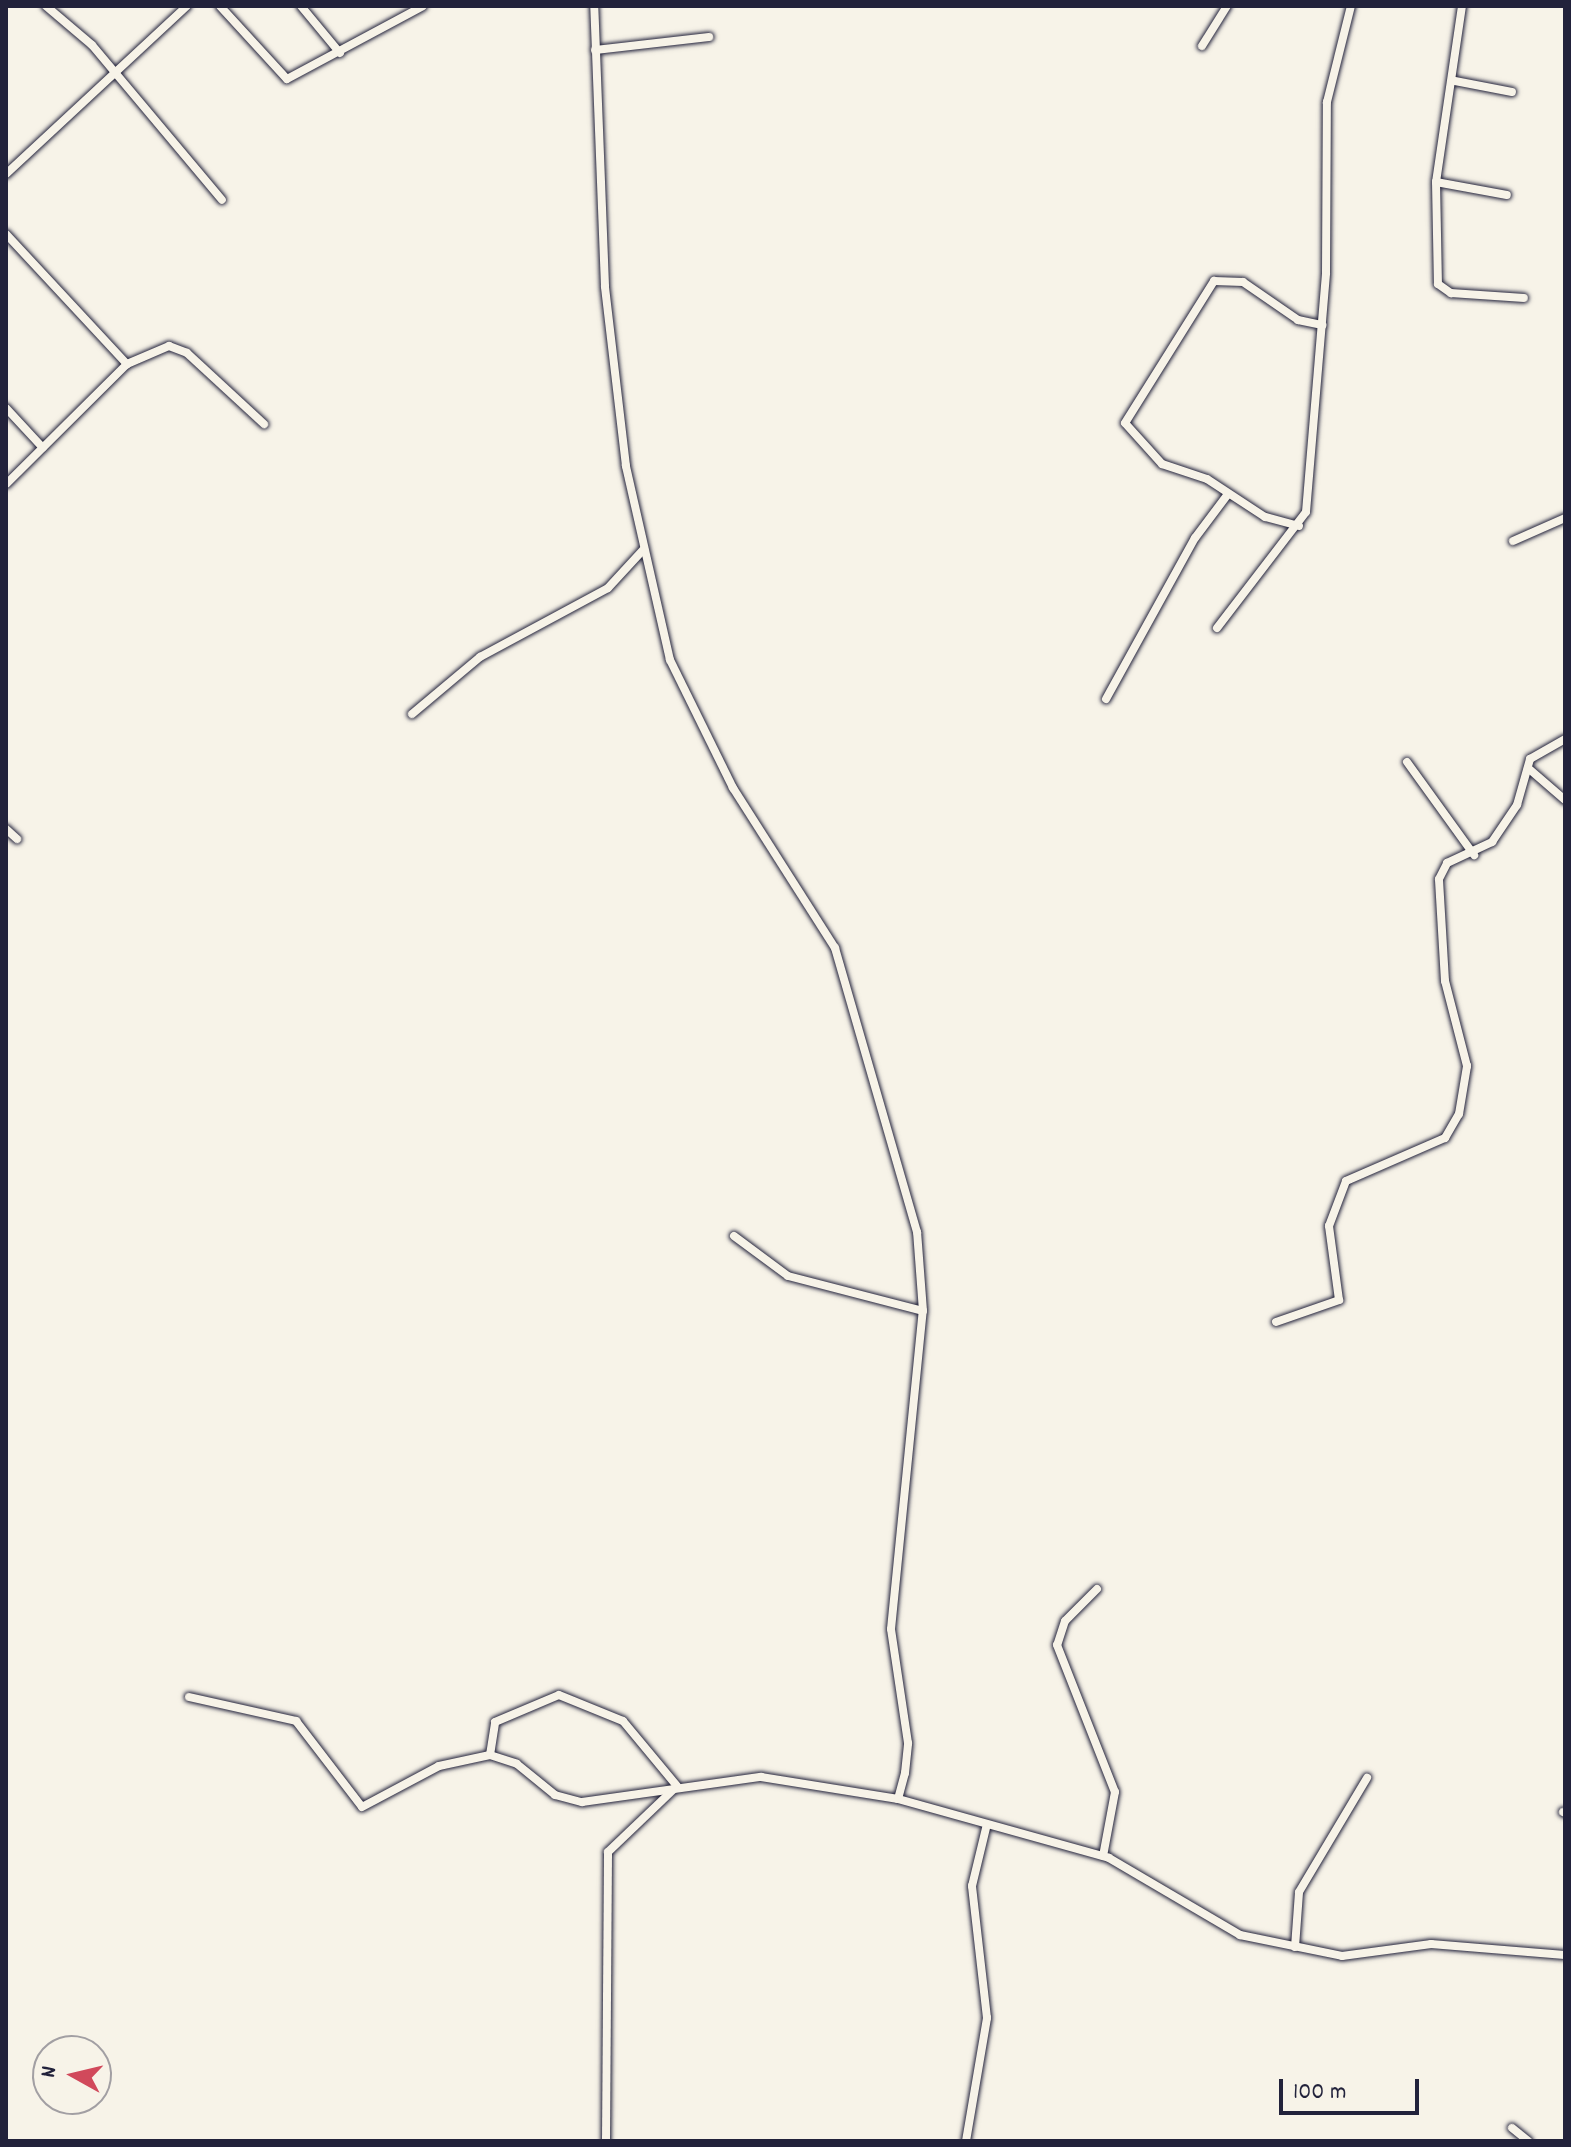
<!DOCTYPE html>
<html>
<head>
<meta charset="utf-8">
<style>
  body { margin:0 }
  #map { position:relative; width:1571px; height:2147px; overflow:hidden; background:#f7f3e8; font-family:Dekko,sans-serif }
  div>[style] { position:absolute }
  .roads { filter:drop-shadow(0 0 2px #22223b) drop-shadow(0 0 2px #22223b) }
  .minor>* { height:8px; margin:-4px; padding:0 4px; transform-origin:4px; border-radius:4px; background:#f7f3e8 }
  span { translate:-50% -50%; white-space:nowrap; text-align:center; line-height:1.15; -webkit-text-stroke:7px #f7f3e8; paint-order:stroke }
  .frame { position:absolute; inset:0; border:8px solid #22223b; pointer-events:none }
  .north { position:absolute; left:32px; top:2035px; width:80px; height:80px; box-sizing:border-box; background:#f7f3e8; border:2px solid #a29fa3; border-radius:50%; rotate:278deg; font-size:22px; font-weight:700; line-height:32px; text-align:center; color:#22223b }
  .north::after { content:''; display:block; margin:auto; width:28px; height:36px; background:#d1495b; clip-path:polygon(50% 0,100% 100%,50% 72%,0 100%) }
  .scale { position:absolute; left:1279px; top:2079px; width:140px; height:36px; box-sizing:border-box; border:4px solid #22223b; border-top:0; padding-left:10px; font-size:24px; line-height:28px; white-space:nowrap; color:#22223b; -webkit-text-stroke:6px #f7f3e8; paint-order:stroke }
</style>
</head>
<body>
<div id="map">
  <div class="roads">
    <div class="minor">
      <i style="left:46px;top:6px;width:60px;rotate:40.3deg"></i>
      <i style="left:92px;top:45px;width:202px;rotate:50deg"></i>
      <i style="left:220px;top:6px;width:99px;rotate:47.5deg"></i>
      <i style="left:287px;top:79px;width:154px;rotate:-28.2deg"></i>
      <i style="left:301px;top:6px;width:61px;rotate:50.3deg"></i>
      <i style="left:1462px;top:6px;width:178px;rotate:98.4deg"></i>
      <i style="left:1436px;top:182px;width:102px;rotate:88.9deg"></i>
      <i style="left:1438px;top:284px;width:16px;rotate:35deg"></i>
      <i style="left:1451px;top:293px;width:73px;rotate:3.9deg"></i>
      <i style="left:1202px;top:46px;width:47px;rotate:-58deg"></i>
      <i style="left:595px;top:50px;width:115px;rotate:-6.5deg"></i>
      <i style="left:1455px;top:81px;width:58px;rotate:10.9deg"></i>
      <i style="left:6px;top:174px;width:247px;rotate:-42.9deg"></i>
      <i style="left:1436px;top:182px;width:72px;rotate:10.4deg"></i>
      <i style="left:6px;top:234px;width:178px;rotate:47.1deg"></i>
      <i style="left:127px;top:364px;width:170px;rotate:135.2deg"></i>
      <i style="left:127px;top:364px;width:46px;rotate:-23.2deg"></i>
      <i style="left:169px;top:346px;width:19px;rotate:21deg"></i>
      <i style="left:187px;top:353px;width:105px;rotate:42.7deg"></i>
      <i style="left:6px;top:408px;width:54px;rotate:47.2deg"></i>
      <i style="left:1299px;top:526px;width:35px;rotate:-165deg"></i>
      <i style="left:1265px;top:517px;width:69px;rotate:-146.8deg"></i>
      <i style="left:1207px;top:479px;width:47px;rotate:-161.6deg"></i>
      <i style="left:1162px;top:464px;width:55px;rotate:-132.1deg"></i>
      <i style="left:1125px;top:423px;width:168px;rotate:-57.9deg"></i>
      <i style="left:1214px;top:281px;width:29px;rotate:2deg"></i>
      <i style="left:1243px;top:282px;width:67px;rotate:34.6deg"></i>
      <i style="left:1298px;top:320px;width:25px;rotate:12deg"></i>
      <i style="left:1513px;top:541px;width:57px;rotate:-23.9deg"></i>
      <i style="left:1217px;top:628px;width:146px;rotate:-52.5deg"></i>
      <i style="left:1306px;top:512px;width:240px;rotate:-85.2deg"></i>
      <i style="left:1326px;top:273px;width:171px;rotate:-89.7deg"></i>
      <i style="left:1327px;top:102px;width:99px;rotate:-76deg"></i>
      <i style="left:1106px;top:699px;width:184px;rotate:-61.1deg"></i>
      <i style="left:1195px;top:538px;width:55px;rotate:-53.1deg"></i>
      <i style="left:412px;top:714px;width:89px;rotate:-40deg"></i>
      <i style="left:480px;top:657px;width:145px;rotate:-28.3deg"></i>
      <i style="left:608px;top:588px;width:53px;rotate:-47.3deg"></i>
      <i style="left:1407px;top:762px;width:115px;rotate:54.2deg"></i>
      <i style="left:1528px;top:768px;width:49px;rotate:40.9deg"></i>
      <i style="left:6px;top:829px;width:15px;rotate:42deg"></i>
      <i style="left:734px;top:1236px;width:67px;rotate:36.5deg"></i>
      <i style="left:788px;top:1276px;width:139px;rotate:14.5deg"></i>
      <i style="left:1276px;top:1322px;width:67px;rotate:-19.2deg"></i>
      <i style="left:1339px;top:1300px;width:75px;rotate:-97.7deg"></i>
      <i style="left:1329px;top:1226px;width:48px;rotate:-69.3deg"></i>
      <i style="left:1346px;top:1181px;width:108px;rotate:-23.5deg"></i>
      <i style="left:1445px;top:1138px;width:28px;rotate:-60deg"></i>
      <i style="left:1459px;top:1114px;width:49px;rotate:-80.5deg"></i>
      <i style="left:1467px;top:1066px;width:88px;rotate:-104.5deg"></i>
      <i style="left:1445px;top:981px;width:102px;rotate:-93.4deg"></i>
      <i style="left:1439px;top:879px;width:18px;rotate:-63deg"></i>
      <i style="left:1447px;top:863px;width:50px;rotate:-25deg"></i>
      <i style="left:1492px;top:842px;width:45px;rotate:-56deg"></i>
      <i style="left:1517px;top:805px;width:48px;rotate:-74.2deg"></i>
      <i style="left:1530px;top:759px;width:40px;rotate:-29.7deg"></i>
      <i style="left:1097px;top:1589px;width:45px;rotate:135deg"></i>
      <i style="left:1065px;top:1621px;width:25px;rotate:108deg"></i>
      <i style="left:1057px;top:1645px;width:158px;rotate:68.5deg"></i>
      <i style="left:1115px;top:1792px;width:65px;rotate:100.6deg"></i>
      <i style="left:189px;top:1697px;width:110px;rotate:12.6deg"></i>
      <i style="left:296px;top:1721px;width:108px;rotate:52.5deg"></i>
      <i style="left:362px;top:1807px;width:87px;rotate:-28deg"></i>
      <i style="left:439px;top:1766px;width:52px;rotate:-12.2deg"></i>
      <i style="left:490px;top:1755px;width:28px;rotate:18deg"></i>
      <i style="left:517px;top:1764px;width:49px;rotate:39.2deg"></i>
      <i style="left:555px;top:1795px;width:28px;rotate:15deg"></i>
      <i style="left:582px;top:1802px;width:181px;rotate:-8deg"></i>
      <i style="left:761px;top:1777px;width:139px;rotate:9.1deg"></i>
      <i style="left:898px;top:1799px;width:27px;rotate:-75deg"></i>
      <i style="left:905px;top:1773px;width:30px;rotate:-84deg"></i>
      <i style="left:908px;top:1743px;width:115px;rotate:-98.5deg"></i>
      <i style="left:891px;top:1629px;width:320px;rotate:-84.3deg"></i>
      <i style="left:923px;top:1311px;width:79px;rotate:-94.3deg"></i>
      <i style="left:917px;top:1232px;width:296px;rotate:-106.1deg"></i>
      <i style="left:835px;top:948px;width:190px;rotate:-122.5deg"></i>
      <i style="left:733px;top:788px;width:143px;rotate:-116.2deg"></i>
      <i style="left:670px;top:660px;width:199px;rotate:-102.8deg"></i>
      <i style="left:626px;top:466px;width:181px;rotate:-96.7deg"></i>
      <i style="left:605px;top:286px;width:280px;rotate:-92.2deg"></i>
      <i style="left:490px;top:1755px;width:33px;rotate:-81deg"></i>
      <i style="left:495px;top:1722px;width:69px;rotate:-22.9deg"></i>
      <i style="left:559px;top:1695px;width:69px;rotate:22.1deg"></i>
      <i style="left:623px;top:1721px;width:85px;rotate:50.3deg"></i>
      <i style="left:898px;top:1799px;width:219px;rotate:15.6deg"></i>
      <i style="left:1109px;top:1858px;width:152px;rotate:30.4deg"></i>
      <i style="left:1240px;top:1935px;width:104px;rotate:11.6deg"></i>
      <i style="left:1342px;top:1956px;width:90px;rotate:-7.7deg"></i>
      <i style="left:1431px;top:1944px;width:134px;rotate:4.7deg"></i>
      <i style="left:1563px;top:1812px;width:2px;rotate:27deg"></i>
      <i style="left:1295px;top:1947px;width:55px;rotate:-85.8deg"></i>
      <i style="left:1299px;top:1892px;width:133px;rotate:-59.2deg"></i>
      <i style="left:1512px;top:2128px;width:21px;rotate:39deg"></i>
      <i style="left:606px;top:2141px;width:289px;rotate:-89.6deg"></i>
      <i style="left:608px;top:1852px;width:95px;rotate:-43.7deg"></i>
      <i style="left:966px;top:2141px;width:125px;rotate:-80.3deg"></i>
      <i style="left:987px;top:2018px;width:133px;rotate:-96.5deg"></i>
      <i style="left:972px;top:1886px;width:60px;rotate:-76.4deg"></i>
    </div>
  </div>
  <div class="frame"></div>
  <div class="north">N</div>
  <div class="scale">100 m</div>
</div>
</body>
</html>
